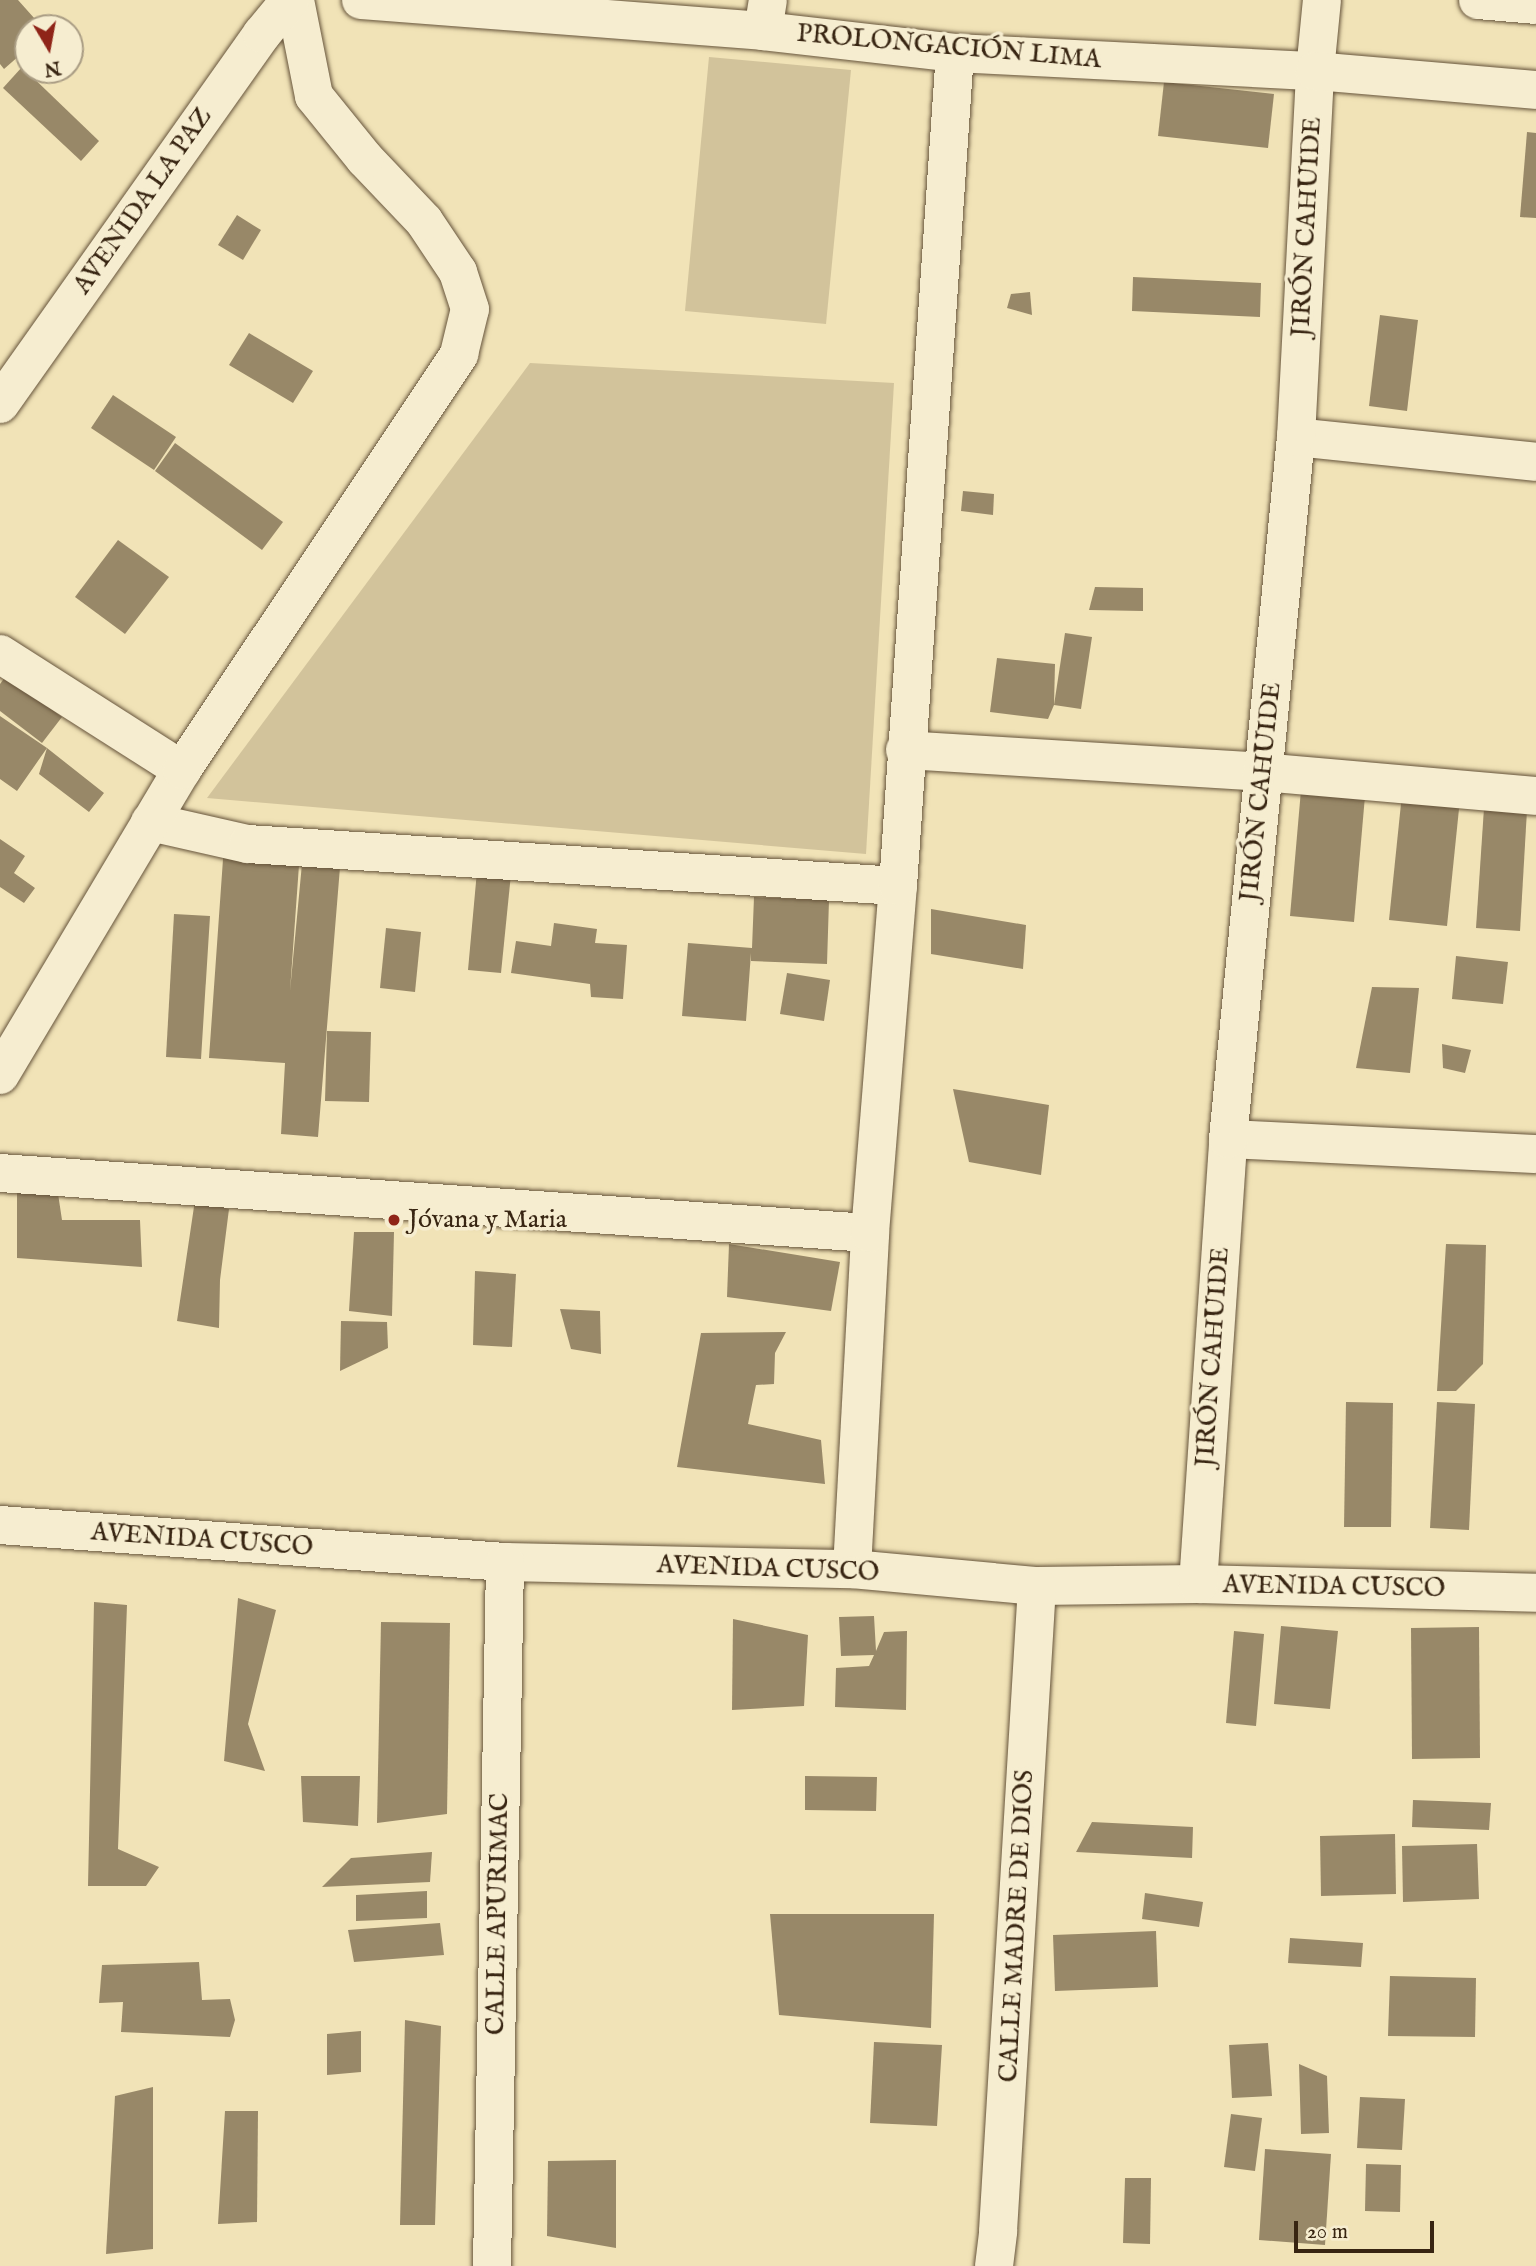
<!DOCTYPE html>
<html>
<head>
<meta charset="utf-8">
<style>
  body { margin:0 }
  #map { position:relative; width:1536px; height:2266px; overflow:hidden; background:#f1e3b7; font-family:"IM FELL English",serif }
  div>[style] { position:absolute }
  .green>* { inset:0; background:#d2c39b }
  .building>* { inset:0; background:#988868 }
  .roads { filter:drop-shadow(0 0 2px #66543b) drop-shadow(0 0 2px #66543b) }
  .street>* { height:38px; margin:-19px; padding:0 19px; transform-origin:19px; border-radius:19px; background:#f6edd0 }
  .secondary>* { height:38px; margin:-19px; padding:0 19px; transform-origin:19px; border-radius:19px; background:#f6edd0 }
  .dots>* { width:19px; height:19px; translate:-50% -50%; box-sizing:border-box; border:4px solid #f6edd0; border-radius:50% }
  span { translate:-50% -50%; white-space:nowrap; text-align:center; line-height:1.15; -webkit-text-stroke:7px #f6edd0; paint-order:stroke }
  .street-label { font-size:26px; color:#382512 }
  .poi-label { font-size:26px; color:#382512 }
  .left { translate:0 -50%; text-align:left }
  .north { position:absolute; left:14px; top:14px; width:70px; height:70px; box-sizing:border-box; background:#f6edd0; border:2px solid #aa9d84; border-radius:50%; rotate:170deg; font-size:19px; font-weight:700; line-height:28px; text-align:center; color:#382512 }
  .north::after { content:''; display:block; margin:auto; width:24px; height:32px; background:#8f2418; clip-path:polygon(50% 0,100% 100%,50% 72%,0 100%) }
  .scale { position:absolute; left:1294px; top:2221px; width:140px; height:32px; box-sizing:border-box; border:4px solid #382512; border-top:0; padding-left:9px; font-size:21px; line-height:24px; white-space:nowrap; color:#382512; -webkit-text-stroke:5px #f6edd0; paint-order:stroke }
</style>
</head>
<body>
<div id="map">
  <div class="green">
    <i style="clip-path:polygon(709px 57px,851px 70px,826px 324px,685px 311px)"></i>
    <i style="clip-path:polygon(530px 363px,894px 383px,866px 854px,207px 798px)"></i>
  </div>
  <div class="building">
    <i style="clip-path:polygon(0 0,18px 0,43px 28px,28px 28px,28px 48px,4px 69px,0 64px)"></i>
    <i style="clip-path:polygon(22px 67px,99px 141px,81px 161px,3px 88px)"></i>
    <i style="clip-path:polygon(1164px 82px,1274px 94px,1268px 148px,1158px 136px)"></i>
    <i style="clip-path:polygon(1527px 132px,1536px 133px,1536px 218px,1520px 217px)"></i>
    <i style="clip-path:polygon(237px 215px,261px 230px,243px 260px,218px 245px)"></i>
    <i style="clip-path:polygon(1133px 277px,1261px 283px,1260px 317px,1132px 311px)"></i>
    <i style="clip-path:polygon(1030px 292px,1032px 315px,1007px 308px,1011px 294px)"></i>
    <i style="clip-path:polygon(1380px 315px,1418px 320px,1407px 411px,1369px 406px)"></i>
    <i style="clip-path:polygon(249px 333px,313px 371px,293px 403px,229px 365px)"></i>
    <i style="clip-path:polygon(113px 395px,176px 437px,154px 470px,91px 428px)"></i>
    <i style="clip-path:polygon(175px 443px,283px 522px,262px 550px,155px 471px)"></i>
    <i style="clip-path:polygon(963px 491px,994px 494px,993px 515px,961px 511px)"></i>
    <i style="clip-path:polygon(118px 540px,169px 577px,125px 634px,75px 597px)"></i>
    <i style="clip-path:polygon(1095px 587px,1143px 588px,1143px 611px,1089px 610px)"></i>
    <i style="clip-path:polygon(1065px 633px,1092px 637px,1081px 709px,1054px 705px)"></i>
    <i style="clip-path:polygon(997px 658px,1055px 664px,1054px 705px,1048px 719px,990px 712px)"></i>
    <i style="clip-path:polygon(6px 676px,62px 717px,42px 743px,0 711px,0 684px)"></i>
    <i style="clip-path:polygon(0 716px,47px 748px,104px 793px,89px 812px,39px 774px,47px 748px,17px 791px,0 779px)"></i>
    <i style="clip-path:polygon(1301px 790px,1365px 796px,1354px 922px,1290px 916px)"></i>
    <i style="clip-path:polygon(1402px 794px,1460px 799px,1447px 926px,1389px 920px)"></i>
    <i style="clip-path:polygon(1484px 808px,1527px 810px,1520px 931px,1476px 928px)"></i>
    <i style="clip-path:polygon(0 839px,25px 856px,14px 873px,35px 888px,24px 903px,0 887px)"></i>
    <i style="clip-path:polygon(224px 845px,300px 851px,290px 991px,303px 853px,341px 855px,318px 1137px,281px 1134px,285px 1063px,209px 1058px)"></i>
    <i style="clip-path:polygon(478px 860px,512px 864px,501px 973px,468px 970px)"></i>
    <i style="clip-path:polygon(754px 897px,829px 900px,827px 964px,751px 961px,751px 953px,746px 1021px,682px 1016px,688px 943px,752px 948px)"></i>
    <i style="clip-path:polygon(931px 909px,1026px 925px,1023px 969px,931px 954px)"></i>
    <i style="clip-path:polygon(174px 914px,210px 916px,201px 1059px,166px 1057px)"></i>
    <i style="clip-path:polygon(554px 923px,597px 929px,595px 943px,627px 945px,623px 999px,591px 997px,590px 984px,511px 973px,516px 941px,551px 946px)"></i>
    <i style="clip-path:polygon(386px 928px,421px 932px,415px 992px,380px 988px)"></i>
    <i style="clip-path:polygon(1456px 956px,1508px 962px,1503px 1004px,1452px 999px)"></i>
    <i style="clip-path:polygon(787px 973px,830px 980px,824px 1021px,780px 1014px)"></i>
    <i style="clip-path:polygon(1372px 987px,1419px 988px,1410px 1073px,1356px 1068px)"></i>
    <i style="clip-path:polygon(327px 1031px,371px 1032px,369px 1102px,325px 1101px)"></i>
    <i style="clip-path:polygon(1442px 1044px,1471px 1050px,1465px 1073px,1443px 1068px)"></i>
    <i style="clip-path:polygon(953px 1089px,1049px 1105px,1041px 1175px,969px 1162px)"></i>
    <i style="clip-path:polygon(17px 1184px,57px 1187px,62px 1220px,140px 1220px,142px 1267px,17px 1258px)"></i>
    <i style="clip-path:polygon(195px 1200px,229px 1209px,220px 1280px,219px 1328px,177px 1321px)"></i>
    <i style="clip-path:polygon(354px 1232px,394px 1232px,392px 1316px,349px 1311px)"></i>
    <i style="clip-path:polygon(729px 1244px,840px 1262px,831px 1311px,727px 1297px)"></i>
    <i style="clip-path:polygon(1446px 1244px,1486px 1245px,1483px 1364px,1456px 1391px,1437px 1391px)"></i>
    <i style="clip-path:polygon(475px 1271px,516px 1274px,512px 1347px,473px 1345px)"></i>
    <i style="clip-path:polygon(560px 1309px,600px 1311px,601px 1354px,571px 1349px)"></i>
    <i style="clip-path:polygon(341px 1321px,387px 1322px,388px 1348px,340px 1371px)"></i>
    <i style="clip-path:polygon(786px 1332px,775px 1353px,774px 1384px,756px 1385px,748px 1424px,821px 1440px,825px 1484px,677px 1467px,701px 1333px)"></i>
    <i style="clip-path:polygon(1346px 1402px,1393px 1403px,1391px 1527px,1344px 1527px)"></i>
    <i style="clip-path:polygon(1437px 1402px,1475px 1404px,1469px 1530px,1430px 1528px)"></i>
    <i style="clip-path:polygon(238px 1598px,276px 1610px,248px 1724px,265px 1771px,224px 1761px)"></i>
    <i style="clip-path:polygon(94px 1602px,127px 1605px,118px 1849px,159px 1867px,146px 1886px,88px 1886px)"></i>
    <i style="clip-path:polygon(874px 1616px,876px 1651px,884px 1632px,907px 1631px,906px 1710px,835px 1707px,836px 1668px,869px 1666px,874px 1655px,841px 1656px,839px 1617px)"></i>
    <i style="clip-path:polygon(733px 1619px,808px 1635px,804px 1706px,732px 1710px)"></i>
    <i style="clip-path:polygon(381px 1622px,450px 1623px,447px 1814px,377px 1823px)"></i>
    <i style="clip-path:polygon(1281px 1626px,1338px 1631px,1330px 1709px,1274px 1704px)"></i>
    <i style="clip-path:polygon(1479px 1627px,1480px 1758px,1412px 1759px,1411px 1628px)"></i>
    <i style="clip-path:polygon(1234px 1631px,1264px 1634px,1256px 1726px,1226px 1723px)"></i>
    <i style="clip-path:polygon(301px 1776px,360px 1776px,358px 1826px,303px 1822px)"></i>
    <i style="clip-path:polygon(805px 1776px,877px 1777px,876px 1811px,805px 1810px)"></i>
    <i style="clip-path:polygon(1413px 1800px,1491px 1803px,1489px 1830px,1412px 1827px)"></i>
    <i style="clip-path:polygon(1092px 1822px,1193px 1827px,1192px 1858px,1076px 1852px)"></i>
    <i style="clip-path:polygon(1395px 1834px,1396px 1894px,1321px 1896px,1320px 1836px)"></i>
    <i style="clip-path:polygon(1477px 1844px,1479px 1899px,1403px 1902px,1402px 1846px)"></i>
    <i style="clip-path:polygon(432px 1852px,430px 1882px,322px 1887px,351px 1858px)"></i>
    <i style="clip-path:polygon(427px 1891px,427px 1918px,356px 1921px,356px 1895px)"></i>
    <i style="clip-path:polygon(1145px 1893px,1203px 1902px,1199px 1927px,1142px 1919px)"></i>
    <i style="clip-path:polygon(770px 1914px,934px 1914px,931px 2028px,779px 2015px)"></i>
    <i style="clip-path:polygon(440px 1923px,444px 1955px,354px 1962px,348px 1930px)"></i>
    <i style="clip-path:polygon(1156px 1931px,1158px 1987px,1055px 1991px,1053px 1935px)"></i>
    <i style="clip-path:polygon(1290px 1938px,1363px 1943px,1361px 1967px,1288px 1963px)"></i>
    <i style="clip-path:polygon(199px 1962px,202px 2000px,230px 1999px,235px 2020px,230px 2037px,121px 2032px,123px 2002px,99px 2003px,102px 1965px)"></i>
    <i style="clip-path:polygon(1390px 1976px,1476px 1978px,1475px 2037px,1388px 2036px)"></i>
    <i style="clip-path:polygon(405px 2020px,441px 2026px,435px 2225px,400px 2225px)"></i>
    <i style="clip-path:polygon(361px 2031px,361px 2072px,327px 2075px,327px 2034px)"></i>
    <i style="clip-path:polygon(874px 2042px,942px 2045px,937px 2126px,870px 2123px)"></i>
    <i style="clip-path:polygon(1268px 2043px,1272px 2096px,1232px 2098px,1229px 2045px)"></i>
    <i style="clip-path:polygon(1299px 2064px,1327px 2076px,1329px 2133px,1301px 2134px)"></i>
    <i style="clip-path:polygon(153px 2087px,153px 2249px,106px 2254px,115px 2096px)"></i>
    <i style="clip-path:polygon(1360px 2097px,1405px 2099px,1402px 2150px,1357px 2148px)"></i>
    <i style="clip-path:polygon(225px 2111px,258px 2111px,257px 2222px,218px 2224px)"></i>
    <i style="clip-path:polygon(1231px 2114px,1262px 2118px,1255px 2171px,1224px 2167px)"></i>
    <i style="clip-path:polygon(1265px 2149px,1331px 2154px,1325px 2245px,1259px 2240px)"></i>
    <i style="clip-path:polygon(616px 2160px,616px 2248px,547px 2236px,548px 2161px)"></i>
    <i style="clip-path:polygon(1366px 2164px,1401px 2165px,1400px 2212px,1365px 2211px)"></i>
    <i style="clip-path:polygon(1125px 2178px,1151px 2178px,1150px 2244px,1123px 2243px)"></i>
  </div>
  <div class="roads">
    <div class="street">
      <i style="left:763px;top:31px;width:31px;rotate:-81deg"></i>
      <i style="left:1296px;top:437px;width:241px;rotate:5.9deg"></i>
      <i style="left:0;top:654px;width:216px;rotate:32.5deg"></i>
      <i style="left:905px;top:750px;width:358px;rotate:3.5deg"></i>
      <i style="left:1262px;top:772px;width:275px;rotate:5deg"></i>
      <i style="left:150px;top:822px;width:100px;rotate:12.7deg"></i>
      <i style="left:248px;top:844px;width:651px;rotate:3.7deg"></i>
      <i style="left:0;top:1075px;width:355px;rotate:-59.2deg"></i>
      <i style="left:182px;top:770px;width:500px;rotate:-56.3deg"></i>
      <i style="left:459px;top:354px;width:46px;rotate:-76.3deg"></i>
      <i style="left:470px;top:309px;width:39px;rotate:-108deg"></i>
      <i style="left:458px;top:272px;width:61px;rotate:-123.7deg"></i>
      <i style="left:424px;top:221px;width:86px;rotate:-133.6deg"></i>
      <i style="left:365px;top:159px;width:81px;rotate:-129deg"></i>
      <i style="left:314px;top:96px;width:98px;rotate:-101.2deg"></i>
      <i style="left:1228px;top:1139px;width:308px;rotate:2.8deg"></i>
      <i style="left:0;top:1173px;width:872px;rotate:3.95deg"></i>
      <i style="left:0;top:1525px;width:506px;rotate:4.19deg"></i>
      <i style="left:505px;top:1562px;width:347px;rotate:1.2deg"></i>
      <i style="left:852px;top:1569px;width:186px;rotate:5.3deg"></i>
      <i style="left:1037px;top:1586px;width:161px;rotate:-0.7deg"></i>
      <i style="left:1198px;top:1584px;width:338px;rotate:1.5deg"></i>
      <i style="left:852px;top:1569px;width:336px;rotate:-86.9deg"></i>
      <i style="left:870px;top:1233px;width:348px;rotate:-85.4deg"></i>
      <i style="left:898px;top:886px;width:835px;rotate:-86.09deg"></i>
      <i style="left:1198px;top:1584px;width:446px;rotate:-86.1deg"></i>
      <i style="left:1228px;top:1139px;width:705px;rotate:-84.47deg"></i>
      <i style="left:1296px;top:437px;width:366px;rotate:-87deg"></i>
      <i style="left:1315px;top:71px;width:71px;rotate:-84.4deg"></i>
      <i style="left:492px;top:2266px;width:704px;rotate:-88.94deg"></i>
      <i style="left:994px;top:2266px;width:35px;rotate:-83deg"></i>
      <i style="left:998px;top:2231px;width:646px;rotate:-86.54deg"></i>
    </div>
    <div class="secondary">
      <i style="left:361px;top:0;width:403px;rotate:4.4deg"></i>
      <i style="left:763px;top:31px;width:193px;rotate:6.5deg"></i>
      <i style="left:955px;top:53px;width:360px;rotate:2.9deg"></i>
      <i style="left:1315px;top:71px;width:222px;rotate:4.9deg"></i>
      <i style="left:1478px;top:0;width:58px;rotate:4.9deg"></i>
      <i style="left:0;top:404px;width:453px;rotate:-54.7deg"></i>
      <i style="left:262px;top:34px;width:44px;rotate:-50.5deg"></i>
    </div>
  </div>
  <div class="dots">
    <i style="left:394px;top:1220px;background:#8f2418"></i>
  </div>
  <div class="street-label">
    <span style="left:949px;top:47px;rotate:5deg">PROLONGACIÓN LIMA</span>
    <span style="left:143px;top:201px;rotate:-55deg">AVENIDA LA PAZ</span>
    <span style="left:1307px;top:227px;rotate:-87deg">JIRÓN CAHUIDE</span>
    <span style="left:1261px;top:792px;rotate:-84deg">JIRÓN CAHUIDE</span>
    <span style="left:1213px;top:1357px;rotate:-86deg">JIRÓN CAHUIDE</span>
    <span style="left:202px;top:1540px;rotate:4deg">AVENIDA CUSCO</span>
    <span style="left:768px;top:1569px;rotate:2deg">AVENIDA CUSCO</span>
    <span style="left:1334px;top:1587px;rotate:1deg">AVENIDA CUSCO</span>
    <span style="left:498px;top:1914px;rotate:-89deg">CALLE APURIMAC</span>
    <span style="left:1017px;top:1926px;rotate:-87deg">CALLE MADRE DE DIOS</span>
  </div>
  <div class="poi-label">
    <span class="left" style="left:408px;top:1220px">Jóvana y Maria</span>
  </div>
  <div class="north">N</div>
  <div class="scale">20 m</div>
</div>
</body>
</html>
